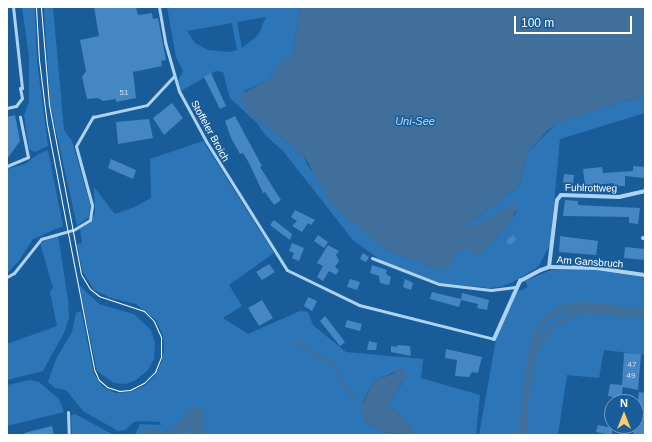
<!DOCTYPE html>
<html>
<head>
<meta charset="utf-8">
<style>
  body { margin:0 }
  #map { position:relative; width:652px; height:442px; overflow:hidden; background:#185c9a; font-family:Helvetica,sans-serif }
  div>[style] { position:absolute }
  .green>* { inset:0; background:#2c76b7 }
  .water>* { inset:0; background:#406f9b }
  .stream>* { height:2.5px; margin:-1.25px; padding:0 1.25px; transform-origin:1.25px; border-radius:1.25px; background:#406f9b }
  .building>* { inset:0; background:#4587c2 }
  .lane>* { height:3px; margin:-1.5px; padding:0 1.5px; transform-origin:1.5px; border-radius:1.5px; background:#aed2f2 }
  .street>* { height:4px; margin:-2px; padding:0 2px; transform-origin:2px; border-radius:2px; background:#aed2f2 }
  .tram>* { height:1px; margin:-0.5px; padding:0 0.5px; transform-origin:0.5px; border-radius:0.5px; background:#fff }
  span { translate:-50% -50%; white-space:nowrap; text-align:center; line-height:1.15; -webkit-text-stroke:3px #185c9a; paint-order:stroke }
  .number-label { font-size:8px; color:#d0e1f0 }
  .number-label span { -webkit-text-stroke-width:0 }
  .street-label { font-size:10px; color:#fff }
  .water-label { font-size:11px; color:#badcf8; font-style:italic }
  .frame { position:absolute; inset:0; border:8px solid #fff; pointer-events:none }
  .north { position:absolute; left:604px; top:394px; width:40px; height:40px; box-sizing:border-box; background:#185c9a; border:1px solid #749dc2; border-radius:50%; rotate:0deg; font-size:11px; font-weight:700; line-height:16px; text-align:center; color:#fff }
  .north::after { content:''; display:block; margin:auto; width:14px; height:18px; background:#ffc96e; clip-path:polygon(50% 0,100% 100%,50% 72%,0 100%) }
  .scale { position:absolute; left:514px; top:16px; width:118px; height:18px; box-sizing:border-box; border:2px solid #fff; border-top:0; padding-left:5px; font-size:12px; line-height:14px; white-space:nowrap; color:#fff; -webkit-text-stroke:3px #185c9a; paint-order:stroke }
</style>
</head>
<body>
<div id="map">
  <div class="green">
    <i style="clip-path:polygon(22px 7px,35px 7px,37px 61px,48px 146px,35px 152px,29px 149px,24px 115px,29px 103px,29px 57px)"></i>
    <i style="clip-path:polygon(44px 7px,53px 7px,64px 130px,72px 141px,90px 204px,89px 217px,77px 226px,50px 104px)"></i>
    <i style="clip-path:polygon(evenodd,167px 7px,300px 7px,293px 55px,281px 62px,268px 80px,244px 91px,249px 113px,304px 156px,307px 165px,383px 248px,435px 269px,458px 252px,468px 248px,476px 254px,483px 252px,514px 218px,516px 211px,472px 228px,469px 224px,519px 186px,527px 153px,557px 123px,624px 101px,645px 97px,645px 113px,560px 139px,550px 245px,538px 267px,513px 282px,500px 287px,489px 288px,438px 283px,383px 262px,353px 240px,283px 151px,265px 135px,257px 123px,230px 98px,223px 72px,216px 71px,181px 91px,178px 81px,183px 71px,176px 57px,167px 7px,266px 17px,258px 35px,242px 48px,237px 22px,266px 17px,167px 7px,232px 23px,237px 50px,230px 52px,208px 50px,195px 43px,187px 31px,232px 23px)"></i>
    <i style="clip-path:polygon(203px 141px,274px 253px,229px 285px,242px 306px,223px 318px,248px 334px,300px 311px,308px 312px,313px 325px,346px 352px,423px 359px,421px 378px,480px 395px,476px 435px,415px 435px,406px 420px,388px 405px,404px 380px,403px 368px,374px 381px,363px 401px,366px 423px,384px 432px,402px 435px,135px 435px,140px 424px,161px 425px,160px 422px,140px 421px,134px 422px,125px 430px,118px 431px,83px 411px,66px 390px,55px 388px,48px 382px,56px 359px,72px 332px,76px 313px,81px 311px,94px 374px,103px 387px,116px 393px,130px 392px,146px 385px,156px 374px,162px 361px,164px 348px,163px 336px,156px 320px,136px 304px,111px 298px,94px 290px,82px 270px,77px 244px,82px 243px,80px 229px,90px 223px,95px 213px,94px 187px,115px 214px,135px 207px,151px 198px,150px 159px)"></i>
    <i style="clip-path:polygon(48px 150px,63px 226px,33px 239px,18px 262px,7px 273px,7px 169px,25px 164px,38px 154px)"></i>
    <i style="clip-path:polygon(58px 235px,68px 300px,69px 317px,65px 331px,43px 371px,7px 380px,7px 344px,57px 326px,50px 292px,53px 288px,40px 243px)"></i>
    <i style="clip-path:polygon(551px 270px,595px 270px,645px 277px,645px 355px,604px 350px,599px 378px,567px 375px,558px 435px,479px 435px,496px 339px,506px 313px,517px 292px,528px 287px,525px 281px)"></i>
    <i style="clip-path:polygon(79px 285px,99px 304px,134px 314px,151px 330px,155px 343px,154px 359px,148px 370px,136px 380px,126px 384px,114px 383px,97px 371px)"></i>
    <i style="clip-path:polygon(30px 380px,39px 382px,59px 399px,64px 412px,7px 426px,7px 385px)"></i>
    <i style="clip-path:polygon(75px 414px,114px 435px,72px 435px,71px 415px)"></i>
  </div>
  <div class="water">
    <i style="clip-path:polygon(300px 7px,645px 7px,645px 97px,624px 101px,558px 123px,548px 130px,527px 153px,519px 186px,469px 224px,472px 228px,515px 203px,514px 218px,483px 252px,476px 254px,468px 249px,458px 252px,450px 268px,435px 269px,383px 248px,332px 205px,304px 156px,249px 113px,242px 103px,241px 94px,268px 80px,281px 62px,293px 55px)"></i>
    <i style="clip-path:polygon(evenodd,582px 302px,610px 304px,645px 310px,645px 318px,581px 314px,554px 328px,541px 346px,536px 357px,527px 408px,529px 419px,526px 434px,518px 435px,527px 360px,533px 335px,539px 322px,551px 311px,568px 303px,582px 302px,572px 310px,572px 313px,552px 324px,537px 340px,544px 324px,559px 314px,572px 310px)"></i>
    <i style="clip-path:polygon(399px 368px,406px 370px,406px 376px,388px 405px,406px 420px,415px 435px,384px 432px,377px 429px,366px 423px,360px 409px,374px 381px,394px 373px)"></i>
    <i style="clip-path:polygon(193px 407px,200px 408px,204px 413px,204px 435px,192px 435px,190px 427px,178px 435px,141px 435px,144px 428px,165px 432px,172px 430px)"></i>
  </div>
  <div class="stream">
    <i style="left:295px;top:343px;width:41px;rotate:27.8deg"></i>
    <i style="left:331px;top:362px;width:34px;rotate:60deg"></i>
    <i style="left:348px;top:391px;width:14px;rotate:45deg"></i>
  </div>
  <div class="building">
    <i style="clip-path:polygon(94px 7px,136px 7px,138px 15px,152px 13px,153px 19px,158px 18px,166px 60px,161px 61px,162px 66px,133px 72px,136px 98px,116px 102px,116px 99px,103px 101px,98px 98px,87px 99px,82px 77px,86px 71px,80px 40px,99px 36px)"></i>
    <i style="clip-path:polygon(211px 73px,226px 106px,220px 109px,204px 77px)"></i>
    <i style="clip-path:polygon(172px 103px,183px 118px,164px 135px,153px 118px)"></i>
    <i style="clip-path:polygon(15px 115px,20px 141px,7px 159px,7px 117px)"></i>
    <i style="clip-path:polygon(235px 116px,262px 166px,260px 167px,281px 200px,274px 205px,265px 192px,263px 193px,249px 163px,243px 153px,240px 154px,231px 138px,225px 121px)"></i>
    <i style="clip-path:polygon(149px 119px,153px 138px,118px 144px,116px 122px)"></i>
    <i style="clip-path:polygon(111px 159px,136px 170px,133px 179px,108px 168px)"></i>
    <i style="clip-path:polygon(633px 166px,645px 167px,644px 178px,625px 176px,625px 186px,614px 186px,614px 183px,585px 186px,583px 169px,602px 167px,603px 173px,633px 171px)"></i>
    <i style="clip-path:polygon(564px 174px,574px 175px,573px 184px,563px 183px)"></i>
    <i style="clip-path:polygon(565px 200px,578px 201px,578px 205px,640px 208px,638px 224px,629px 223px,629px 217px,563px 216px)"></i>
    <i style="clip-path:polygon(295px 210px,315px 220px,311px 225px,308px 223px,302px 232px,292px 226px,297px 221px,291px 217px)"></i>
    <i style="clip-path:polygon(274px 220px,292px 234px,290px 240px,270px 225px)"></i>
    <i style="clip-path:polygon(318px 235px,328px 242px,324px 248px,314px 241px)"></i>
    <i style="clip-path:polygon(513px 235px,517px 239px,510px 245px,506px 241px)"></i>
    <i style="clip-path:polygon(560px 236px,598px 241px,596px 255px,559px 252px)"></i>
    <i style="clip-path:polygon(292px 243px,304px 248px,299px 261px,292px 258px,294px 253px,289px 251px)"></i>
    <i style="clip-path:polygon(328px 245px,339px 251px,336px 255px,339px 261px,335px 267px,339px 270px,336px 275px,329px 271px,323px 281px,317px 277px,323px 266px,317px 263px)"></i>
    <i style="clip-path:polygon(625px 247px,645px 249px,645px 260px,624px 258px)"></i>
    <i style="clip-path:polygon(363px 253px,369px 257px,366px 262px,360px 259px)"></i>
    <i style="clip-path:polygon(269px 264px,275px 272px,262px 280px,256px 272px)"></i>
    <i style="clip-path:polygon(372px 265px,387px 270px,386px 274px,391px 277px,389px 285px,380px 283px,379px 276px,370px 273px)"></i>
    <i style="clip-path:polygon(350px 279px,360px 282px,357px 290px,347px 287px)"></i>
    <i style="clip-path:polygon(405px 279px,413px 283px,411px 290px,403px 287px)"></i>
    <i style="clip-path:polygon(432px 292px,461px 299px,462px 293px,489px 300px,487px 310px,477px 308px,478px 304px,461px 300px,459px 307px,430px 299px)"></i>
    <i style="clip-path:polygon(308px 297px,317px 301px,312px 311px,304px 306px)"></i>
    <i style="clip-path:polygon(262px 300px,273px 318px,259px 326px,248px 308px)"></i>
    <i style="clip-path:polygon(325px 316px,345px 342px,340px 346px,320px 321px)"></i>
    <i style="clip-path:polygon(347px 320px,362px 324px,360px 331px,345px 327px)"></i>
    <i style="clip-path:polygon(369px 341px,377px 343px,376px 350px,367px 350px)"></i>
    <i style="clip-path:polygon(397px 345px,410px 346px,411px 356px,391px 352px,391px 346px,397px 347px)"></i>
    <i style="clip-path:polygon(446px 349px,482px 357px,478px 373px,472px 372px,469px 377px,455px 376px,457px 360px,445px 358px)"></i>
    <i style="clip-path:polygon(624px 353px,641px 354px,638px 390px,623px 387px,621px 399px,608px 396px,610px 384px,622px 385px)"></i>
    <i style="clip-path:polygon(639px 392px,645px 393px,645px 429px,644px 435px,633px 435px)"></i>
    <i style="clip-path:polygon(598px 425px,613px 428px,612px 435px,596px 432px)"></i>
    <i style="clip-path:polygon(52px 426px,54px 435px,24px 435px,24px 433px)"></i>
  </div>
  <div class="lane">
    <i style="left:159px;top:7px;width:36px;rotate:80deg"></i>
    <i style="left:165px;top:42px;width:51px;rotate:74.1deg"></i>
    <i style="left:179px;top:91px;width:57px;rotate:61.6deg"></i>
    <i style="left:206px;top:141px;width:152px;rotate:57.9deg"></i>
    <i style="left:287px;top:270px;width:80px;rotate:25.9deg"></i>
    <i style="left:359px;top:305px;width:139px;rotate:14.1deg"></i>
    <i style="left:7px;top:108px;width:9px;rotate:-13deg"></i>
    <i style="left:16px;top:106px;width:10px;rotate:-53deg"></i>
    <i style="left:22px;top:98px;width:10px;rotate:-101deg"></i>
    <i style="left:20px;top:88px;width:2px"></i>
    <i style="left:22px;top:88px;width:81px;rotate:-96.3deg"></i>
    <i style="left:7px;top:166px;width:23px;rotate:-23deg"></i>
    <i style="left:28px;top:157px;width:41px;rotate:-101.3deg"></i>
    <i style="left:372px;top:258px;width:72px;rotate:21.2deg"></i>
    <i style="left:439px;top:284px;width:52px;rotate:6.6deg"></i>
    <i style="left:491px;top:290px;width:26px;rotate:-7deg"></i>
    <i style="left:7px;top:277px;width:8px;rotate:-30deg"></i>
    <i style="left:14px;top:273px;width:43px;rotate:-51.5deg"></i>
    <i style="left:41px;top:239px;width:35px;rotate:-16deg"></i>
    <i style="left:75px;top:229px;width:17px;rotate:-31deg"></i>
    <i style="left:90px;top:220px;width:15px;rotate:-82deg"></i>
    <i style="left:92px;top:205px;width:61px;rotate:-105.2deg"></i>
    <i style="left:76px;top:146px;width:34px;rotate:-60deg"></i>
    <i style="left:93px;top:117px;width:55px;rotate:-12.5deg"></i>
    <i style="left:147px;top:105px;width:40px;rotate:-47deg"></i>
    <i style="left:68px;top:412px;width:23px;rotate:88deg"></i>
  </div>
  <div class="street">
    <i style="left:643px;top:238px;width:2px"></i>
    <i style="left:549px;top:267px;width:67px;rotate:-83.2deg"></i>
    <i style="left:557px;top:200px;width:6px;rotate:-51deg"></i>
    <i style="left:561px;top:195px;width:58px;rotate:2deg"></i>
    <i style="left:619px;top:197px;width:27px;rotate:-13deg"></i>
    <i style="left:494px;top:339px;width:64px;rotate:-65.9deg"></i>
    <i style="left:520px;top:281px;width:24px;rotate:-28deg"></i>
    <i style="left:541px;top:270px;width:9px;rotate:-21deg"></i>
    <i style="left:549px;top:267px;width:47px;rotate:1.2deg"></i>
    <i style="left:596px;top:268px;width:49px;rotate:8.1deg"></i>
  </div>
  <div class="tram">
    <i style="left:36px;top:7px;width:53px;rotate:86.8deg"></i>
    <i style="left:39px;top:60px;width:64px;rotate:82.9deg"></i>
    <i style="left:47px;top:124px;width:249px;rotate:79.1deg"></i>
    <i style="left:94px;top:369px;width:12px;rotate:66deg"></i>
    <i style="left:99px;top:380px;width:11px;rotate:41deg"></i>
    <i style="left:107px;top:387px;width:13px;rotate:18deg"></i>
    <i style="left:119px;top:391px;width:11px;rotate:-5deg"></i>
    <i style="left:130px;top:390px;width:16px;rotate:-27deg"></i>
    <i style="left:144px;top:383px;width:16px;rotate:-45deg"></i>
    <i style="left:155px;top:372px;width:16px;rotate:-68deg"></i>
    <i style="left:161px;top:357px;width:20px;rotate:-90deg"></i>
    <i style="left:161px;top:337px;width:17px;rotate:-114deg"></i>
    <i style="left:154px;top:321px;width:14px;rotate:-135deg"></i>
    <i style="left:144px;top:311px;width:47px;rotate:-161.6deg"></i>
    <i style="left:99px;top:296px;width:11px;rotate:-142deg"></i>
    <i style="left:90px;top:289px;width:17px;rotate:-121deg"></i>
    <i style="left:81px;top:274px;width:172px;rotate:-100.7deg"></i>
    <i style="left:49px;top:105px;width:98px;rotate:-94.7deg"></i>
  </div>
  <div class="number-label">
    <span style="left:124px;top:93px">51</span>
    <span style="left:632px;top:365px">47</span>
    <span style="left:631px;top:376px">49</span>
  </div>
  <div class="street-label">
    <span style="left:210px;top:131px;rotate:61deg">Stoffeler Broich</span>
    <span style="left:591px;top:188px;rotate:1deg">Fuhlrottweg</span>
    <span style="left:590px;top:262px;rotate:4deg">Am Gansbruch</span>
  </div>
  <div class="water-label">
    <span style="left:415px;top:121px">Uni-See</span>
  </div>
  <div class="frame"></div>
  <div class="north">N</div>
  <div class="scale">100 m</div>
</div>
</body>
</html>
